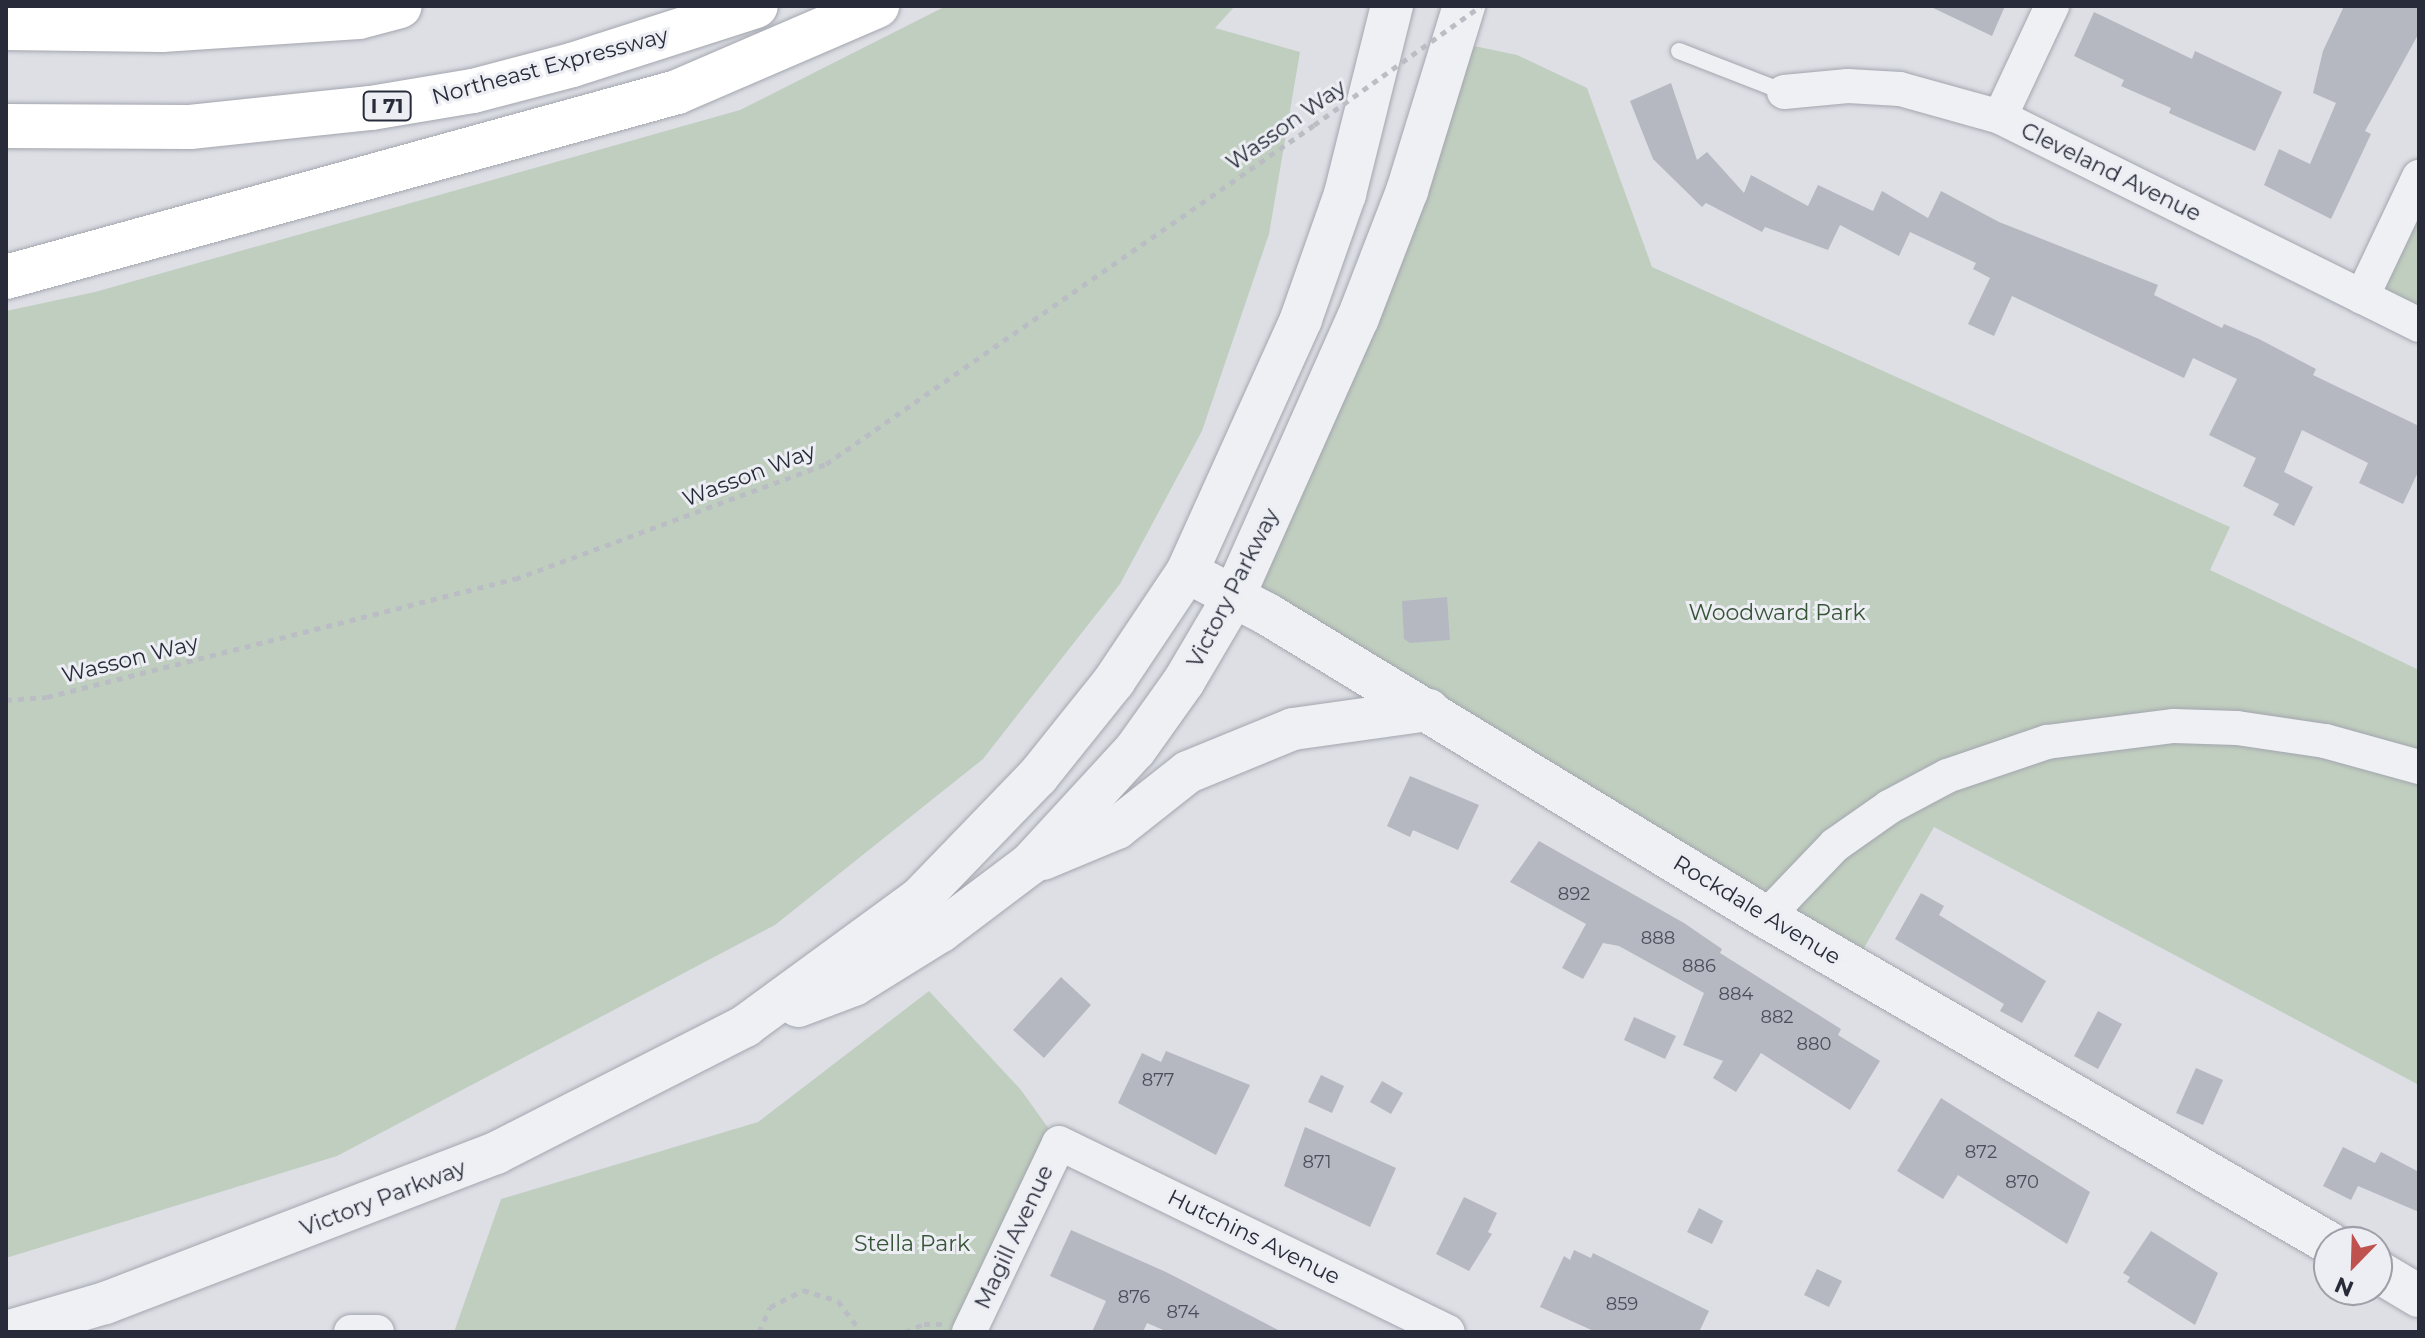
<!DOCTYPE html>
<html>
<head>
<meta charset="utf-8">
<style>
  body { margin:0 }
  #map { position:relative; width:2425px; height:1338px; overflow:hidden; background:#dddfe5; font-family:Montserrat,sans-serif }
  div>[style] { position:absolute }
  .green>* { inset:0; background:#c0cebf }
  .building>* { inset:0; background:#b5b8c1 }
  .path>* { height:5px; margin-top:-2.5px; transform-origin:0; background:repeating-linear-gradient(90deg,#bbbdc4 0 6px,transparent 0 12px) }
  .roads { filter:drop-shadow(0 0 2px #a3a6ae) drop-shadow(0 0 2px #a3a6ae) }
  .service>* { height:16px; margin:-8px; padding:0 8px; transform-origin:8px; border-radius:8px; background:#eff0f4 }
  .minor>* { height:34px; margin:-17px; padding:0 17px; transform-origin:17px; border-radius:17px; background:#eff0f4 }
  .tertiary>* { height:42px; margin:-21px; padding:0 21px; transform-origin:21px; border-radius:21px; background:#eff0f4 }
  .motorway>* { height:44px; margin:-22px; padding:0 22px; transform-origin:22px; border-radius:22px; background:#fff }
  .path-bridge>* { height:5px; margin-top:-2.5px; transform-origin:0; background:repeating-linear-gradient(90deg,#bbbdc4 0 6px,transparent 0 12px) }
  span { translate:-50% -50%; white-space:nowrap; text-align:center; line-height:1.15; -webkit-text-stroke:6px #eceef3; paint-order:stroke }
  .number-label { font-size:18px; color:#4b4f5c }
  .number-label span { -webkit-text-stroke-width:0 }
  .shield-label span { padding:2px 6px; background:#eceef3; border:2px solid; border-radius:6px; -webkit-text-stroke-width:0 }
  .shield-label { font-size:20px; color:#282c3a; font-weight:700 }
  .street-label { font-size:22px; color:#282c3a }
  .park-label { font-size:22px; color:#375437 }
  .frame { position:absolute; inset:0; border:8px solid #282c3a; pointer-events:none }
  .north { position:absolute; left:2313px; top:1226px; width:80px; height:80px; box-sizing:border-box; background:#eceef3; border:2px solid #9ea0a9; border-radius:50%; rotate:203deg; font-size:22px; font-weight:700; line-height:32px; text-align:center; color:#282c3a }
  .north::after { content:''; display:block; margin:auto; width:28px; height:36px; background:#bf514e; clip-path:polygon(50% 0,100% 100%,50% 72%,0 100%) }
</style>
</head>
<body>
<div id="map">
  <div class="green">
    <i style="clip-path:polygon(946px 6px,1235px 6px,1215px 28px,1300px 52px,1269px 234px,1202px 431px,1120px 584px,983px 759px,775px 925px,337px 1156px,6px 1258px,6px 311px,95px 292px,740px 110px)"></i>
    <i style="clip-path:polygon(1455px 42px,1517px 55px,1587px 88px,1652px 267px,2230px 527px,2210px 570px,2419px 670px,2419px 1085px,1934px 827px,1853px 967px,1234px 596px)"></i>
    <i style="clip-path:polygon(2419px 177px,2419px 325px,2362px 297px)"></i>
    <i style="clip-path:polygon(929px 991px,1021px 1090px,1059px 1143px,969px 1332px,454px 1332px,501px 1199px,758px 1122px)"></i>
  </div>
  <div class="building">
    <i style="clip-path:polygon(1929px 6px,2005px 6px,1992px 36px)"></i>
    <i style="clip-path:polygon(2344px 6px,2419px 6px,2419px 33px,2365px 131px,2371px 134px,2331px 219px,2264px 185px,2279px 149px,2310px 164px,2336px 103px,2313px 93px,2323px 51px)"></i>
    <i style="clip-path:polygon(2094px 12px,2192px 59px,2195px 51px,2282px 92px,2255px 151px,2169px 113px,2171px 108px,2121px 86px,2124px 80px,2074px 56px)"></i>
    <i style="clip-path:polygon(1671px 83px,1697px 160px,1707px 152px,1744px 193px,1751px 175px,1808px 206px,1818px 185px,1873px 211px,1882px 191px,1928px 218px,1941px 191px,1999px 222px,2158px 285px,2154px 295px,2222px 328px,2224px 324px,2259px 339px,2316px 369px,2313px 375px,2419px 426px,2419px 470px,2403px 504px,2359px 483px,2368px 463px,2302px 430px,2284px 472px,2313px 487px,2294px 526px,2273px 515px,2279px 504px,2243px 486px,2256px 458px,2209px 435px,2237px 379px,2193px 358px,2184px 378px,2012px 296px,1994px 336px,1968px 324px,1990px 278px,1973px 269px,1976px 263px,1910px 232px,1899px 256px,1840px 225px,1828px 250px,1765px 227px,1762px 232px,1706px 203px,1702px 207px,1653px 159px,1630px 101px)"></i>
    <i style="clip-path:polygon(1447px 597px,1450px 640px,1410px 643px,1404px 639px,1402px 601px)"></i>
    <i style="clip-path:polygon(1410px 776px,1479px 805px,1458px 850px,1413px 830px,1410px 837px,1387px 826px)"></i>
    <i style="clip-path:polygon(1539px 841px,1684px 923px,1722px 949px,1720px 953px,1841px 1029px,1838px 1035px,1880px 1061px,1850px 1110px,1761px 1053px,1736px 1092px,1713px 1078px,1723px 1061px,1683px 1045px,1704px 993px,1619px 946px,1603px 943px,1583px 979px,1562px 968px,1586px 924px,1510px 882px)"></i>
    <i style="clip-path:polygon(1921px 893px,1944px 906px,1939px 915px,2046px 981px,2022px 1023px,2000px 1011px,2004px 1004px,1895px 939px)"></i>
    <i style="clip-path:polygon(1061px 977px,1091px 1005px,1044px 1058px,1013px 1030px)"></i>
    <i style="clip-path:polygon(2098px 1011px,2122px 1024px,2098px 1069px,2074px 1056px)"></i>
    <i style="clip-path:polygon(1634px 1017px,1676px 1036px,1665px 1059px,1624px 1040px)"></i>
    <i style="clip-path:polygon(1166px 1051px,1250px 1085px,1216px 1155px,1118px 1103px,1142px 1053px,1161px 1062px)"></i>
    <i style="clip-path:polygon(2196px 1068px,2223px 1080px,2203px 1125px,2176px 1113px)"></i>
    <i style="clip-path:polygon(1321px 1075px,1344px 1086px,1332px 1113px,1308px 1102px)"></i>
    <i style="clip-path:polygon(1382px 1081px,1403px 1093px,1391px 1114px,1370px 1102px)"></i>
    <i style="clip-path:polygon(1941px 1098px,2090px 1192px,2067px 1244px,1958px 1175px,1943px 1199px,1897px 1171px)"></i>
    <i style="clip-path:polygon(1305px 1127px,1396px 1168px,1370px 1227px,1284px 1186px)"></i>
    <i style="clip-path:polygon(2343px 1147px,2375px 1163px,2381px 1152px,2419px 1172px,2419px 1212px,2358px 1186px,2351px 1200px,2323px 1186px)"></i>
    <i style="clip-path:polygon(1464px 1197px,1497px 1213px,1488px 1232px,1492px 1234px,1469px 1271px,1436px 1254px)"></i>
    <i style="clip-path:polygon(1699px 1208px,1723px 1221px,1712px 1244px,1687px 1232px)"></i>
    <i style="clip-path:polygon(1071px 1230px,1166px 1272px,1282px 1332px,1168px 1332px,1147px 1323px,1143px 1332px,1092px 1332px,1106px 1301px,1050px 1276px)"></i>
    <i style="clip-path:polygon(2151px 1231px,2218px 1273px,2195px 1325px,2127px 1282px,2130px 1277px,2123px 1273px)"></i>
    <i style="clip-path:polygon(1574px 1250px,1591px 1258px,1593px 1253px,1709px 1311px,1699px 1332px,1596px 1332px,1540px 1307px,1564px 1256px,1570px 1260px)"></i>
    <i style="clip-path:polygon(1817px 1269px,1842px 1281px,1829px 1307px,1804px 1295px)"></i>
  </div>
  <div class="path">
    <i style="left:6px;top:700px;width:41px;rotate:-4.2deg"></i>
    <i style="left:47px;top:697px;width:483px;rotate:-14.2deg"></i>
    <i style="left:515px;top:579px;width:332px;rotate:-20.3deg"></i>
    <i style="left:826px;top:464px;width:594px;rotate:-34.79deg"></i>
    <i style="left:759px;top:1332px;width:27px;rotate:-66deg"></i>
    <i style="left:770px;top:1307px;width:37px;rotate:-27deg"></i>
    <i style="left:803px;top:1290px;width:37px;rotate:17deg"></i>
    <i style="left:838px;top:1301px;width:39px;rotate:53deg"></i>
    <i style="left:905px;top:1332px;width:21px;rotate:-23deg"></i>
    <i style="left:924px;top:1324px;width:18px"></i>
  </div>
  <div class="roads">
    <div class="service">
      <i style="left:1679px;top:51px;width:113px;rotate:21.3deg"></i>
    </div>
    <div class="minor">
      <i style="left:1784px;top:92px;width:64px;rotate:-5.4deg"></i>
      <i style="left:1848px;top:86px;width:52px;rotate:3.3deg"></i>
      <i style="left:1900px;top:89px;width:104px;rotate:15.6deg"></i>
      <i style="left:2000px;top:117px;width:468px;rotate:26.4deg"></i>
      <i style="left:2000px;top:117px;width:123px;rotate:-64.9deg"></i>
      <i style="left:2362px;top:297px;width:133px;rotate:-64.6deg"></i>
      <i style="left:1766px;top:917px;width:100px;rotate:-46.2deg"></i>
      <i style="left:1835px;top:845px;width:66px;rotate:-35.1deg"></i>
      <i style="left:1889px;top:807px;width:66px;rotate:-28.1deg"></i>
      <i style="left:1947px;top:776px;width:106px;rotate:-18.8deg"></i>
      <i style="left:2047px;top:742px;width:128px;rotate:-7.2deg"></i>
      <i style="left:2174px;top:726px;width:63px;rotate:1.8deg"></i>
      <i style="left:2237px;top:728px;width:89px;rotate:8.4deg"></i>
      <i style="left:2325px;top:741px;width:98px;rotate:15.5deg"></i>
      <i style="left:351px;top:1332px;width:26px"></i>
      <i style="left:969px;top:1332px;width:209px;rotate:-64.5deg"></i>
      <i style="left:1059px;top:1143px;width:432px;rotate:25.9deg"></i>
    </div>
    <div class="tertiary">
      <i style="left:1187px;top:572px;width:90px;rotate:27.7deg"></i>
      <i style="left:1267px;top:614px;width:584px;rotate:31.27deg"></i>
      <i style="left:1766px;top:917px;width:651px;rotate:30.07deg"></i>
      <i style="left:1043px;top:859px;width:80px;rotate:-22.7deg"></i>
      <i style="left:1117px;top:828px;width:90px;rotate:-38.3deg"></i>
      <i style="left:1188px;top:772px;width:113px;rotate:-22.3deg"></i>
      <i style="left:1293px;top:729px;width:137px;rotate:-8deg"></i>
      <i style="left:798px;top:1006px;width:60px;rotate:-20.6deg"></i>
      <i style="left:854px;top:985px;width:102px;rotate:-31.8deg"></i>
      <i style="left:941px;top:931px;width:111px;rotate:-37deg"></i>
      <i style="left:1030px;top:864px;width:155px;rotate:-47.4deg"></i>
      <i style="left:1135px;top:750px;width:85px;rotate:-54.6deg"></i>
      <i style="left:1184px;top:681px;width:99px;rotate:-59.5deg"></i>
      <i style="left:1234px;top:596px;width:304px;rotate:-66deg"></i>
      <i style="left:1358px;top:318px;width:136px;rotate:-68.9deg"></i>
      <i style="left:1407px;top:191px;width:194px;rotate:-72.9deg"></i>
      <i style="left:2377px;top:1271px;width:49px;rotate:30.8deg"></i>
      <i style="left:6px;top:1332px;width:103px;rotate:-16.3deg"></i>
      <i style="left:105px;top:1303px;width:419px;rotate:-21deg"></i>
      <i style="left:496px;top:1153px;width:280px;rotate:-27deg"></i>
      <i style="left:745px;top:1026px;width:218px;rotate:-36.2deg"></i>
      <i style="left:921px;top:897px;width:168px;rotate:-46deg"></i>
      <i style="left:1038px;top:776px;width:122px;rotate:-51.3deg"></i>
      <i style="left:1114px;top:681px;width:131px;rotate:-56.2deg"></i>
      <i style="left:1187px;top:572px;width:277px;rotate:-65.7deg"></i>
      <i style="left:1301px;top:319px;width:133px;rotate:-70.6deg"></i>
      <i style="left:1345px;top:194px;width:194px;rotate:-76deg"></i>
    </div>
    <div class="motorway">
      <i style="left:6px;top:28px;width:156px;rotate:0.7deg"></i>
      <i style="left:162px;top:30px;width:197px;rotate:-3.8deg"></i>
      <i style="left:359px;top:17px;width:42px;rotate:-15deg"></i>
      <i style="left:6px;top:126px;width:184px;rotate:0.3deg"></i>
      <i style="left:190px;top:127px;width:182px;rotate:-6deg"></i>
      <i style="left:371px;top:108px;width:103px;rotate:-9.5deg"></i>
      <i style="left:473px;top:91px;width:102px;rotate:-14.7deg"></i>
      <i style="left:572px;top:65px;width:193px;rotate:-17.8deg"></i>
      <i style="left:6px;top:277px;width:696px;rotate:-15.41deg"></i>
      <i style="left:677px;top:92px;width:218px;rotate:-23.3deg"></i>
    </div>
  </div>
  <div class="path-bridge">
    <i style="left:1314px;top:125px;width:205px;rotate:-35.5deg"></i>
  </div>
  <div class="number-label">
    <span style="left:1574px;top:894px">892</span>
    <span style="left:1658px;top:938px">888</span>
    <span style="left:1699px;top:966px">886</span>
    <span style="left:1736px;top:994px">884</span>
    <span style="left:1777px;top:1017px">882</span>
    <span style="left:1814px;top:1044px">880</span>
    <span style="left:1158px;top:1080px">877</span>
    <span style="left:1981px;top:1152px">872</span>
    <span style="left:1317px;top:1162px">871</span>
    <span style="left:2022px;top:1182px">870</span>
    <span style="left:1134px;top:1297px">876</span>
    <span style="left:1622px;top:1304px">859</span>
    <span style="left:1183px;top:1312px">874</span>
  </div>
  <div class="shield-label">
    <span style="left:387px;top:106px">I 71</span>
  </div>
  <div class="street-label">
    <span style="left:550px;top:66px;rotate:-15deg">Northeast Expressway</span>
    <span style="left:1286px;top:125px;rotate:-35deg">Wasson Way</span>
    <span style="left:2111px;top:172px;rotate:26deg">Cleveland Avenue</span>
    <span style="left:749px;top:475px;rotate:-21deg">Wasson Way</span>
    <span style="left:1233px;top:588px;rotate:-63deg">Victory Parkway</span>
    <span style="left:130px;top:659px;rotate:-14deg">Wasson Way</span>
    <span style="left:1757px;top:910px;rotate:31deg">Rockdale Avenue</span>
    <span style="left:383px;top:1198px;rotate:-21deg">Victory Parkway</span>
    <span style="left:1014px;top:1237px;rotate:-65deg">Magill Avenue</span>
    <span style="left:1254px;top:1237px;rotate:26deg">Hutchins Avenue</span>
  </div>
  <div class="park-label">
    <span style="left:1777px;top:613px">Woodward Park</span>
    <span style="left:912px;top:1244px">Stella Park</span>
  </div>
  <div class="frame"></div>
  <div class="north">N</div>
</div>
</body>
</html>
